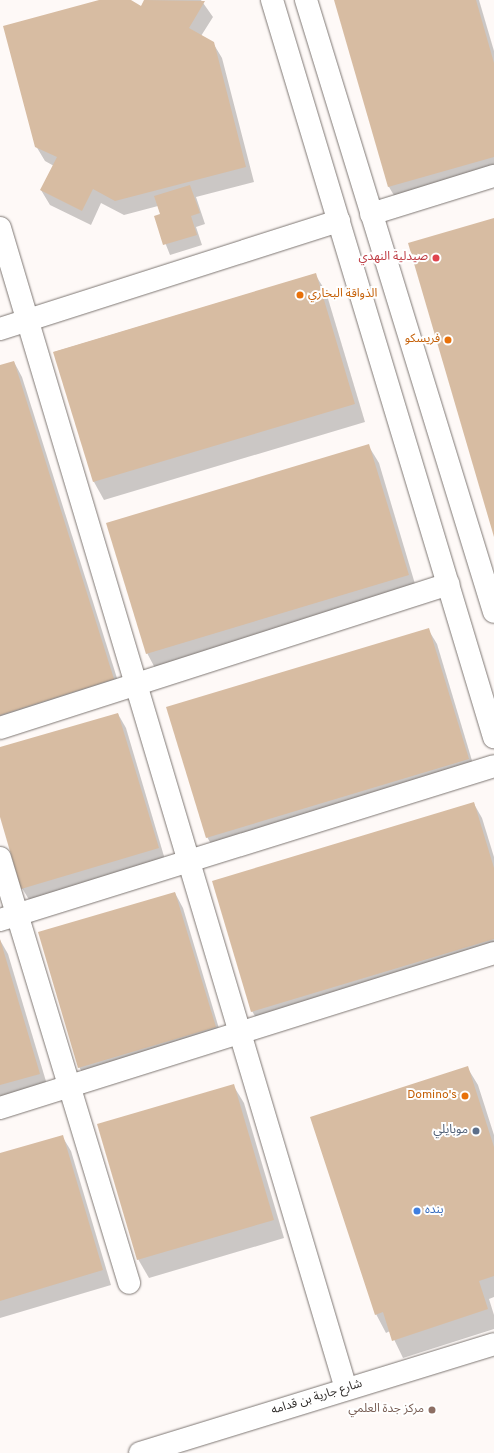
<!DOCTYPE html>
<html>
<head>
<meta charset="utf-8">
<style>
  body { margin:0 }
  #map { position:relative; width:494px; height:1453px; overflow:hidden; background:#fef9f7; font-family:Overpass,"Noto Sans Arabic",sans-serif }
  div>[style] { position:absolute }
  .shadow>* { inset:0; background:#0003 }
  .building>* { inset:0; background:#d7bca2 }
  .roads { filter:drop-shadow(0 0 1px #7e7773) drop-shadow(0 0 1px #7e7773) }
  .minor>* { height:22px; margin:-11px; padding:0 11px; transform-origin:11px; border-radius:11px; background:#fff }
  .dots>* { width:11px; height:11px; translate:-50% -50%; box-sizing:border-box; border:2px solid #fff; border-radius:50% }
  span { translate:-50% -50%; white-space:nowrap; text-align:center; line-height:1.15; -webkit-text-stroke:4px #fff; paint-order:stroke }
  .health-label { font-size:12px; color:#be3a42 }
  .right { translate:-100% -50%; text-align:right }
  .food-label { font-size:12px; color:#c56008 }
  .left { translate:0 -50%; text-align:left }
  .service-label { font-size:12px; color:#4e5e75 }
  .shop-label { font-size:12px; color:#366cbe }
  .street-label { font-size:12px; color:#322f2d }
  .education-label { font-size:12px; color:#785e54 }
</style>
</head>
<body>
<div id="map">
  <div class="shadow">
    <i style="clip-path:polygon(103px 0,129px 0,141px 7px,145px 0,201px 0,213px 17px,201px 36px,213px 43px,222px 58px,254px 182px,196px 197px,205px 224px,196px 227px,202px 245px,170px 255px,155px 217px,161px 215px,158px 206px,124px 215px,101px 203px,91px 225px,50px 205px,41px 190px,54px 166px,45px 161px,36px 146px)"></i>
    <i style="clip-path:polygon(335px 0,479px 0,494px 51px,494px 174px,398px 202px,389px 187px)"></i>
    <i style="clip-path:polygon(315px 274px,326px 292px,365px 422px,104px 500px,94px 482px,54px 352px)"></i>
    <i style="clip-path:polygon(14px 362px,22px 377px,122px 694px,0 732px,0 366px)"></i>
    <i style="clip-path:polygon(368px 445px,379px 463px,418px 594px,155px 668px,147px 653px)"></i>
    <i style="clip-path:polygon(428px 629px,437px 644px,476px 774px,216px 852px,207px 837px)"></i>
    <i style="clip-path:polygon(118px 714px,126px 728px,166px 863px,31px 903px,22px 888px,0 814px,0 748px)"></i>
    <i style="clip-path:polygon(474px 804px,482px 818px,494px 857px,494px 956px,261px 1026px,252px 1011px)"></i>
    <i style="clip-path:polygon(175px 893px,183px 908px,223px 1042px,88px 1082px,79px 1067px)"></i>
    <i style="clip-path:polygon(0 940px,8px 954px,48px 1088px,0 1102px)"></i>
    <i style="clip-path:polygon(467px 1067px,478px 1085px,494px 1135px,494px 1297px,489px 1299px,494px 1315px,494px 1329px,403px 1358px,390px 1331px,386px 1333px,376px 1314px)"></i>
    <i style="clip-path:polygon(233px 1085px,244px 1103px,284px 1238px,149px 1278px,138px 1259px)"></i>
    <i style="clip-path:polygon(62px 1136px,71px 1151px,111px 1285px,0 1318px,0 1154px)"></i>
  </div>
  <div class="building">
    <i style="clip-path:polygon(99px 0,131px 0,141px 6px,144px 0,205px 1px,189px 28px,214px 42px,246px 167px,115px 201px,93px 189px,82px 211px,40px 190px,57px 157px,35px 147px,3px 26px)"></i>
    <i style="clip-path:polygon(334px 0,476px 0,494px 63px,494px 157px,388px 187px)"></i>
    <i style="clip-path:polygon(190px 185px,200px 213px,191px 216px,197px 235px,163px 245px,154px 216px,160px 214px,154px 196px)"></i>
    <i style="clip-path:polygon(494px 218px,494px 537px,408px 243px)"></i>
    <i style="clip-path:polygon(316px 273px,355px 404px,93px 482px,53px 352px)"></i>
    <i style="clip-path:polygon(14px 361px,114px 679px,0 715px,0 365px)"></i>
    <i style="clip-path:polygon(369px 444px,409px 575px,146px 654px,106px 523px)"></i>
    <i style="clip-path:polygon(429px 628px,469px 759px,206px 838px,166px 707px)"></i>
    <i style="clip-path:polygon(118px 713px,159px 848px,21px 889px,0 817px,0 747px)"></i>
    <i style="clip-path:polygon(474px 802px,494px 868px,494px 939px,251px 1012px,212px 881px)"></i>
    <i style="clip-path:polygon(175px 892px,216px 1027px,78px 1068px,38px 932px)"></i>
    <i style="clip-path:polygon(0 939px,40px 1074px,0 1085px)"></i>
    <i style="clip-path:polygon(468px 1066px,494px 1147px,494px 1276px,479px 1281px,488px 1309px,392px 1341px,383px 1312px,375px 1315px,310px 1117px)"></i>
    <i style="clip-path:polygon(234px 1084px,274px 1220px,137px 1260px,97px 1124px)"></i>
    <i style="clip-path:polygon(63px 1135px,103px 1270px,0 1301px,0 1153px)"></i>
  </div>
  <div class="roads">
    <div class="minor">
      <i style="left:272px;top:0;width:770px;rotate:73.24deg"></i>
      <i style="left:306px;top:0;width:640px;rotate:72.92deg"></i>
      <i style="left:371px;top:214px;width:129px;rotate:-17.2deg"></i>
      <i style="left:0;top:228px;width:1211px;rotate:73.4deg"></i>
      <i style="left:0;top:329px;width:356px;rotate:-17.7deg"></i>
      <i style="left:0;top:728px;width:471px;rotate:-17.8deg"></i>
      <i style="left:0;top:858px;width:444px;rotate:73.1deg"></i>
      <i style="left:0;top:920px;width:517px;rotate:-17.31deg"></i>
      <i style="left:0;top:1108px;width:518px;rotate:-17.42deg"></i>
      <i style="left:140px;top:1453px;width:370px;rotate:-17.1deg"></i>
    </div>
  </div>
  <div class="dots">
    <i style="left:436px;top:258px;background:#e0444e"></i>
    <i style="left:300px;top:295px;background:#e8710a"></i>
    <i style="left:448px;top:340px;background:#e8710a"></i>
    <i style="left:465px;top:1096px;background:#e8710a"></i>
    <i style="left:476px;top:1131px;background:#5c6f8a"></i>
    <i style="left:417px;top:1211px;background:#3f7fe0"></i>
    <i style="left:432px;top:1410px;background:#8d6e63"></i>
  </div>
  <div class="health-label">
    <span class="right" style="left:428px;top:258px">صيدلية النهدي</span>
  </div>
  <div class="food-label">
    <span class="left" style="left:308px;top:295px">الذواقة البخاري</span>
    <span class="right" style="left:440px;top:340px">فريسكو</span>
    <span class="right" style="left:457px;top:1096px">Domino's</span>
  </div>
  <div class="service-label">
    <span class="right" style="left:468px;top:1131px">موبايلي</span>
  </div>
  <div class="shop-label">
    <span class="left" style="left:425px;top:1211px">بنده</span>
  </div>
  <div class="street-label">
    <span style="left:317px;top:1398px;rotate:-17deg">شارع جارية بن قدامه</span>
  </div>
  <div class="education-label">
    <span class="right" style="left:424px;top:1410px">مركز جدة العلمي</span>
  </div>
</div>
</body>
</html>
